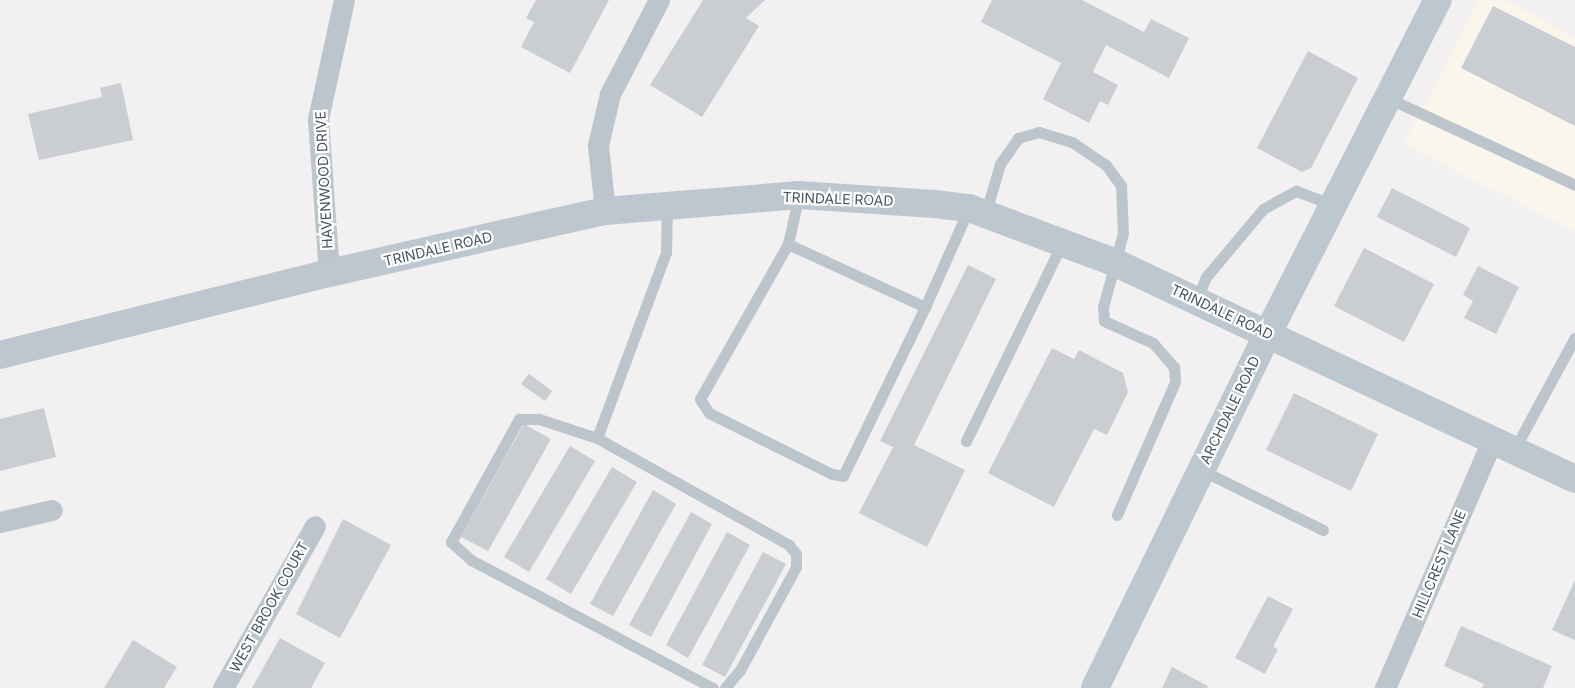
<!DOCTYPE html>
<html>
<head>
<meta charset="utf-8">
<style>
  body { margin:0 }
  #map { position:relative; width:1575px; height:688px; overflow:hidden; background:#f2f0f0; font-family:Inter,sans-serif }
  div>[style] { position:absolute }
  .commercial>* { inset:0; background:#fbf6eb }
  .building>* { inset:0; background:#cacdd2 }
  .lane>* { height:11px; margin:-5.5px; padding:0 5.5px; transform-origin:5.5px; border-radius:5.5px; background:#bcc5cc }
  .street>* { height:21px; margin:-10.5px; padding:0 10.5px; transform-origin:10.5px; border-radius:10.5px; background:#bcc5cc }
  .secondary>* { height:28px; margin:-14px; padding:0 14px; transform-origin:14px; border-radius:14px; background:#bdc7d0 }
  span { translate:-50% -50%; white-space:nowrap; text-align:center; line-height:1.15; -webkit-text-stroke:4.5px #fff; paint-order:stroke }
  .street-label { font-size:14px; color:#49545c }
</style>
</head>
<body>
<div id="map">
  <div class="commercial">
    <i style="clip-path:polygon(1479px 0,1504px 0,1575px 37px,1575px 231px,1404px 145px)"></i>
  </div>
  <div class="building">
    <i style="clip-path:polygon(536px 0,609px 0,570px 73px,521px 47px,534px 22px,526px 18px)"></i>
    <i style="clip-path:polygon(703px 0,765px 0,746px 18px,759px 26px,702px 117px,650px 85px)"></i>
    <i style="clip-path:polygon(992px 0,1082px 0,1144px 32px,1151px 19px,1189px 38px,1169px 78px,1106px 45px,1093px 72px,1118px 85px,1108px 105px,1100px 101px,1089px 123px,1043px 99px,1061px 63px,981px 22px)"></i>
    <i style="clip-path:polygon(1493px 6px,1575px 47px,1575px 126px,1461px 68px)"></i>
    <i style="clip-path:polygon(1308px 51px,1358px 78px,1311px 168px,1302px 172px,1257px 148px)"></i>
    <i style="clip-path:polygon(121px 83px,133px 140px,39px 160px,28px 114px,102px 97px,100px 88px)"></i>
    <i style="clip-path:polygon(1392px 188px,1470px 228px,1456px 257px,1377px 217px)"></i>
    <i style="clip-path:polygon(1364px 248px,1434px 284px,1404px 342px,1334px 306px)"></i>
    <i style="clip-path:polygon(968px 265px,996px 279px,914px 445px,965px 470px,927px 547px,859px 513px,893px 447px,880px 441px)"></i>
    <i style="clip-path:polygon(1478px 266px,1519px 287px,1496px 334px,1464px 318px,1473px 301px,1463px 295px)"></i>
    <i style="clip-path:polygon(1052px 348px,1074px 359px,1079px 350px,1123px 373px,1128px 392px,1107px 435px,1094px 429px,1054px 507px,988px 473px)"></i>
    <i style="clip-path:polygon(529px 374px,552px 391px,545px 401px,521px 384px)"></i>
    <i style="clip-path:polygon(1294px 393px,1378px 434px,1351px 491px,1266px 450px)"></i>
    <i style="clip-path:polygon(44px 408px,56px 457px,0 471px,0 419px)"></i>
    <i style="clip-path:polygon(524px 424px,551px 439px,488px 551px,461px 537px)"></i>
    <i style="clip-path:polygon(570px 446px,595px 461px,529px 572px,504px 557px)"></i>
    <i style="clip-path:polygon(612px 467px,637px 482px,571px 594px,546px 579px)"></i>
    <i style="clip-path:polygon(653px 490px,676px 504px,613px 616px,590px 604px)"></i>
    <i style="clip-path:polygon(691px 512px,712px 524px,651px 637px,629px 625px)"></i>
    <i style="clip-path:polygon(343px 519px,391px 545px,340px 638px,296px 614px)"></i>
    <i style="clip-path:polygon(727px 532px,750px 545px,688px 658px,666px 645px)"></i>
    <i style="clip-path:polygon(763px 552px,786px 564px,725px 677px,702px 665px)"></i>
    <i style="clip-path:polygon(1575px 580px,1575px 640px,1552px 630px)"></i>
    <i style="clip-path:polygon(1268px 596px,1293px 609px,1273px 647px,1278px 649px,1265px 674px,1235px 658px)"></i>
    <i style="clip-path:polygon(1461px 626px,1552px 666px,1543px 688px,1482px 688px,1484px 684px,1444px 666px)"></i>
    <i style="clip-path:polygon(280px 638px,325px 663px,311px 688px,252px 688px)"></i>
    <i style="clip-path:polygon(133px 640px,177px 667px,164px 688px,104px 688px)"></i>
    <i style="clip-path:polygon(1172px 667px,1208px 686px,1207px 688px,1162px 688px)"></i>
  </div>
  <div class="lane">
    <i style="left:1390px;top:99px;width:204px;rotate:24.9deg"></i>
    <i style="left:799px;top:195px;width:50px;rotate:102.7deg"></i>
    <i style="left:788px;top:244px;width:151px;rotate:24.7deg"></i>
    <i style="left:925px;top:307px;width:108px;rotate:-66deg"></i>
    <i style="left:985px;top:215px;width:53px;rotate:-73.6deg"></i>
    <i style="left:1000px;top:164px;width:32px;rotate:-55deg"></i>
    <i style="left:1018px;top:138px;width:22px;rotate:-16deg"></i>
    <i style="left:1039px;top:132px;width:34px;rotate:17deg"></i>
    <i style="left:1072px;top:142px;width:41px;rotate:34.1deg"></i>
    <i style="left:1106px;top:165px;width:26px;rotate:54deg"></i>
    <i style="left:1121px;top:186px;width:47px;rotate:87.6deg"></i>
    <i style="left:1123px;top:233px;width:77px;rotate:105.1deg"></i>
    <i style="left:1103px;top:307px;width:14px;rotate:86deg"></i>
    <i style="left:1104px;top:321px;width:54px;rotate:24.2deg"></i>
    <i style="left:1153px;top:343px;width:32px;rotate:49deg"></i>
    <i style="left:1174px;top:367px;width:15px;rotate:86deg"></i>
    <i style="left:1175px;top:382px;width:145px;rotate:113.6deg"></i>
    <i style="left:788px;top:244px;width:178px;rotate:119.6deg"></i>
    <i style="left:700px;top:399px;width:17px;rotate:57deg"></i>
    <i style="left:709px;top:413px;width:137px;rotate:26.4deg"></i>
    <i style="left:832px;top:474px;width:11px;rotate:10deg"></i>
    <i style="left:843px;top:476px;width:188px;rotate:-64.1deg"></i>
    <i style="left:1197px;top:299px;width:24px;rotate:-68deg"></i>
    <i style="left:1206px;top:277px;width:89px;rotate:-50deg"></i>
    <i style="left:1263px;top:209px;width:38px;rotate:-29deg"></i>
    <i style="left:1296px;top:191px;width:40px;rotate:20.2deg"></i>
    <i style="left:597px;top:438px;width:198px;rotate:-69.6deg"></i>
    <i style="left:666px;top:252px;width:47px;rotate:-88.8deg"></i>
    <i style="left:966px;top:441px;width:220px;rotate:-64.1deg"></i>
    <i style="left:1514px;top:450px;width:128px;rotate:-61.6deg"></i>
    <i style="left:1201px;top:470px;width:136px;rotate:26.2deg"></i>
    <i style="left:713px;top:688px;width:274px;rotate:-152.1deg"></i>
    <i style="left:471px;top:560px;width:27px;rotate:-138deg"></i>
    <i style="left:451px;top:542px;width:141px;rotate:-61.1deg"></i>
    <i style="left:519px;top:419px;width:20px"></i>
    <i style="left:539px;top:419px;width:61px;rotate:18.1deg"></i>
    <i style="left:597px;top:438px;width:220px;rotate:29.1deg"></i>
    <i style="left:789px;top:545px;width:11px;rotate:52deg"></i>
    <i style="left:796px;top:554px;width:13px;rotate:90deg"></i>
    <i style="left:796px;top:567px;width:117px;rotate:118.5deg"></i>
    <i style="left:740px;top:670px;width:23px;rotate:130deg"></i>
  </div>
  <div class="street">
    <i style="left:605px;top:211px;width:66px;rotate:-96.1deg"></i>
    <i style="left:598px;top:145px;width:52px;rotate:-76.8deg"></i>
    <i style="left:610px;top:94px;width:106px;rotate:-62.5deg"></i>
    <i style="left:329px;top:273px;width:154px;rotate:-94.1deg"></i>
    <i style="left:318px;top:119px;width:122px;rotate:-77.7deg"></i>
    <i style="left:0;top:522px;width:53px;rotate:-13deg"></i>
    <i style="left:223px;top:688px;width:186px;rotate:-60.4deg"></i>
    <i style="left:1385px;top:688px;width:271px;rotate:-66.6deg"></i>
  </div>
  <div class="secondary">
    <i style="left:0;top:355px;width:339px;rotate:-14deg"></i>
    <i style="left:329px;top:273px;width:283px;rotate:-12.7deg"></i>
    <i style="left:605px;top:211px;width:195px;rotate:-4.7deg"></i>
    <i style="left:799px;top:195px;width:136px;rotate:3.8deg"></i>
    <i style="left:935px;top:204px;width:34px;rotate:7deg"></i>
    <i style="left:969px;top:208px;width:157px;rotate:20.5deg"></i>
    <i style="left:1116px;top:263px;width:507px;rotate:25.2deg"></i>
    <i style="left:1095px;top:688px;width:395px;rotate:-64deg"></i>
    <i style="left:1268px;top:333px;width:374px;rotate:-63deg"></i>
  </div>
  <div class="street-label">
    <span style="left:324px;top:180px;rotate:-93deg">HAVENWOOD DRIVE</span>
    <span style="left:838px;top:199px;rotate:2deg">TRINDALE ROAD</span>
    <span style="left:438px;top:249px;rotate:-13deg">TRINDALE ROAD</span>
    <span style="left:1222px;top:312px;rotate:25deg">TRINDALE ROAD</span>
    <span style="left:1230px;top:410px;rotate:-64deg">ARCHDALE ROAD</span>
    <span style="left:1439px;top:564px;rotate:-67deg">HILLCREST LANE</span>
    <span style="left:269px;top:607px;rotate:-61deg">WEST BROOK COURT</span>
  </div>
</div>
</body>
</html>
